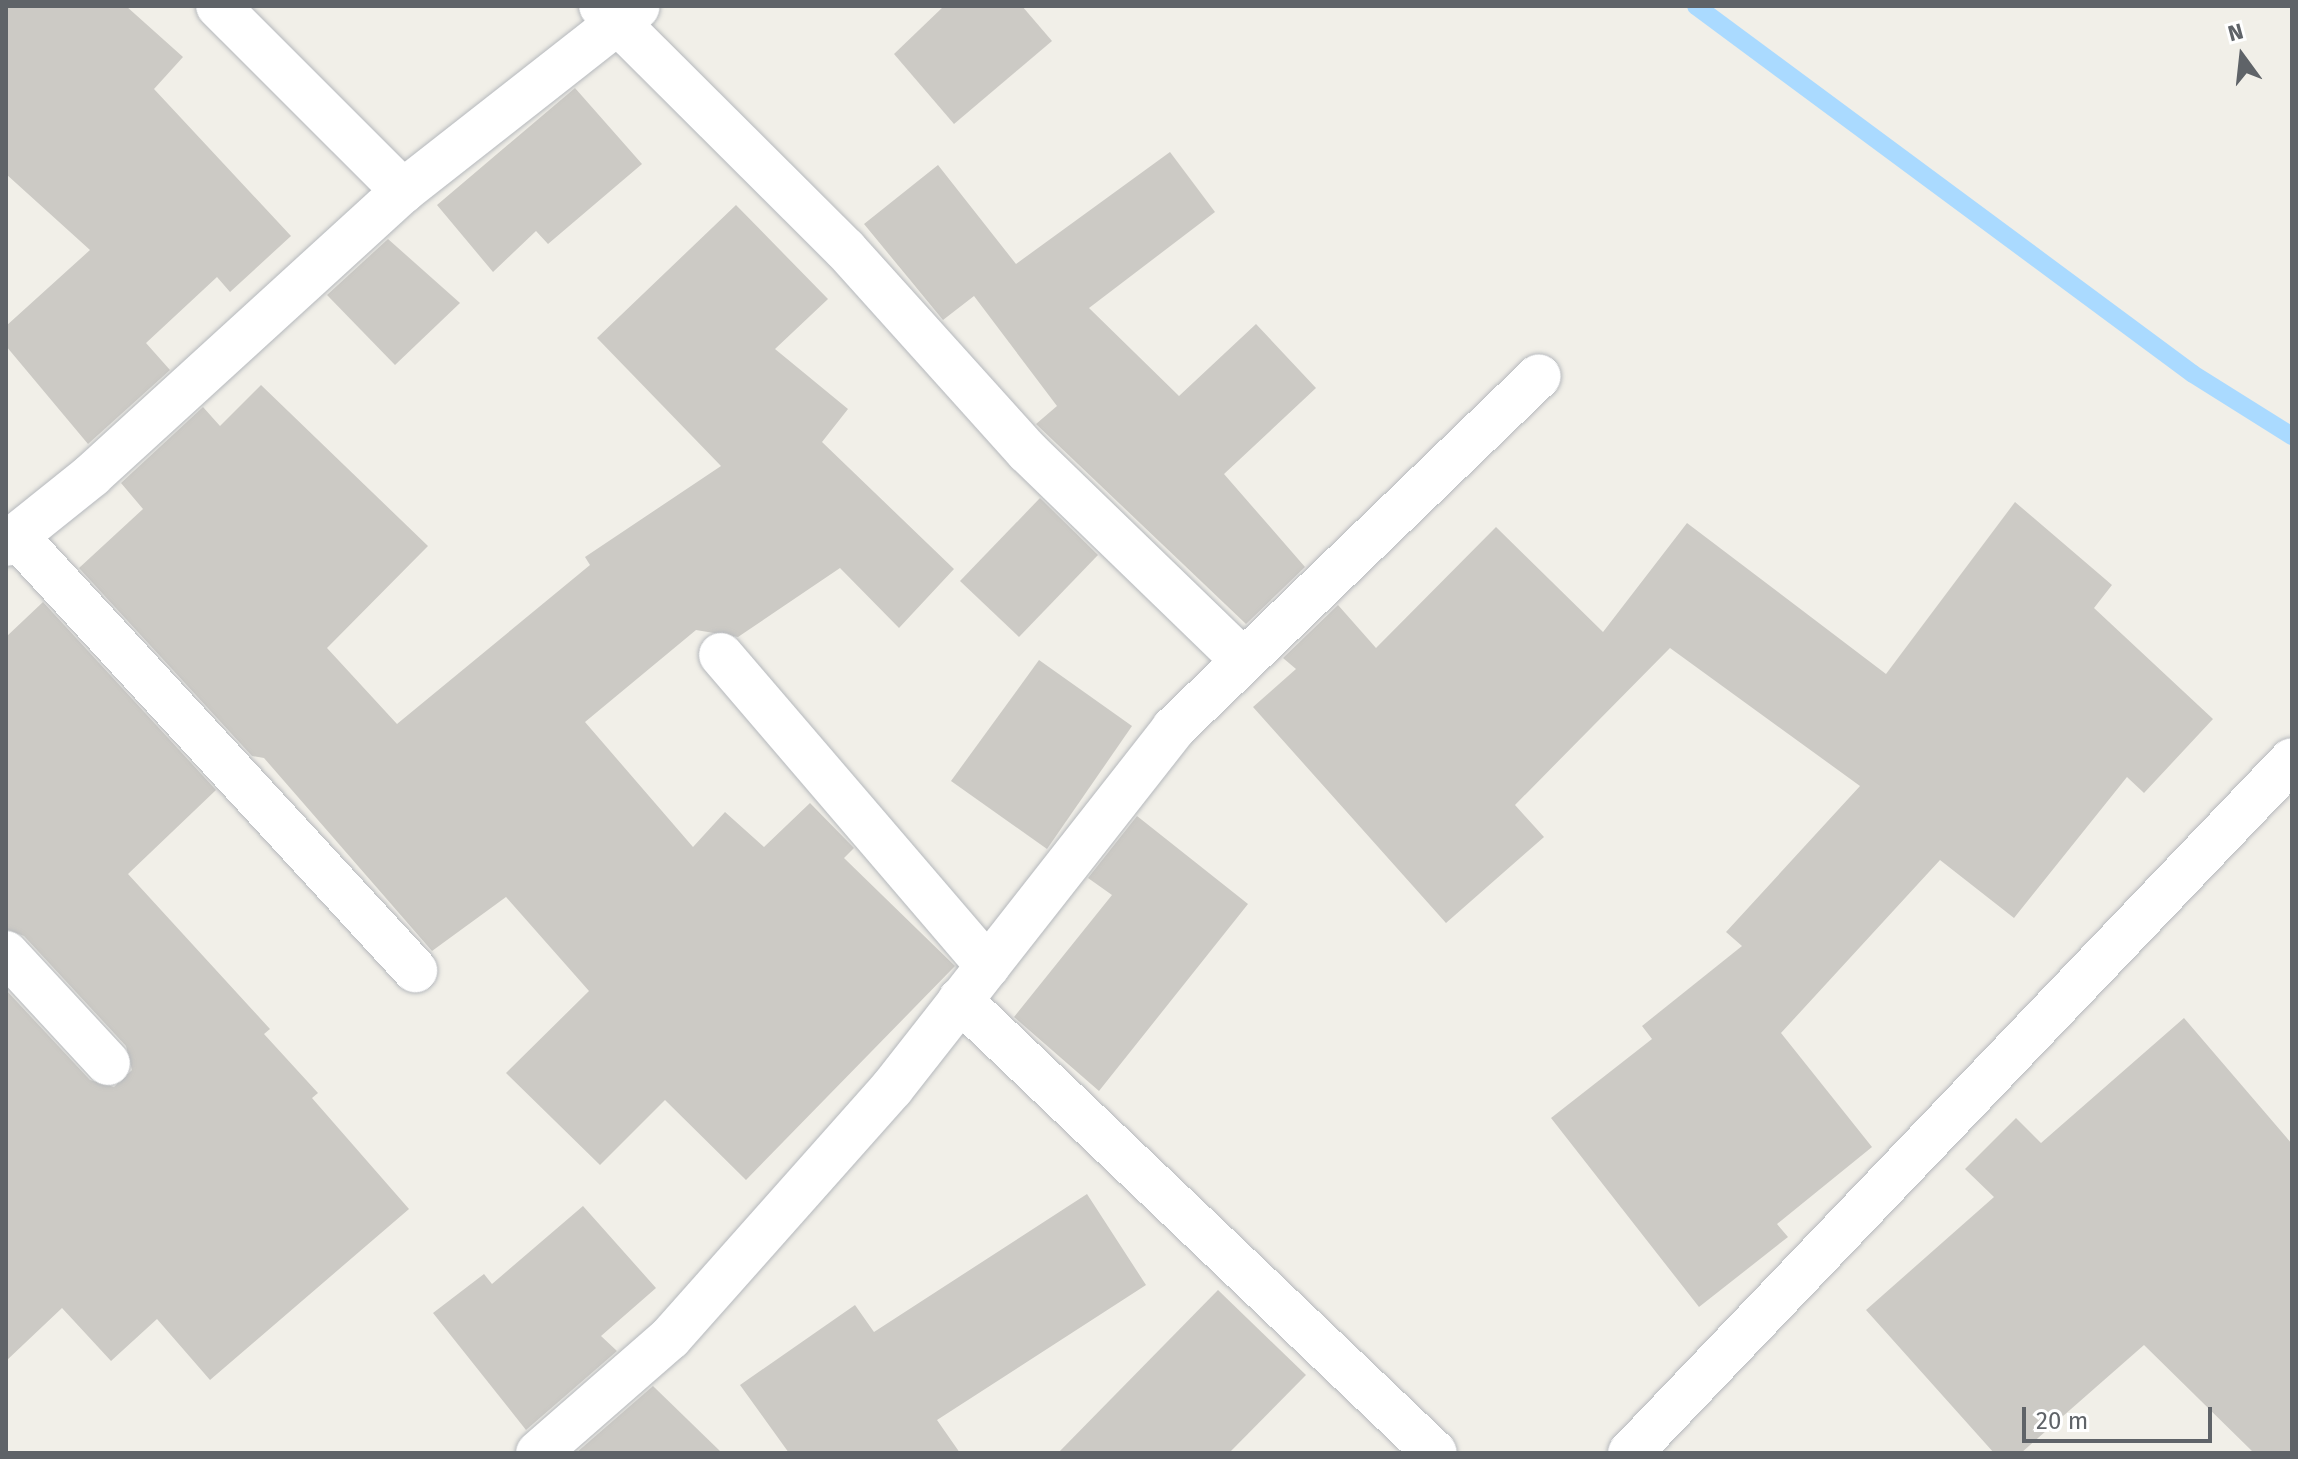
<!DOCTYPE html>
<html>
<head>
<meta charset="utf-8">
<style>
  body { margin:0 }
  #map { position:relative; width:2298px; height:1459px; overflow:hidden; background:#f1efe8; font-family:"Fira Sans",sans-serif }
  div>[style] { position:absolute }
  .stream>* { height:18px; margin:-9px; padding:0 9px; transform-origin:9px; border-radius:9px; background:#aadaff }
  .building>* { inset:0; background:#cccac5 }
  .roads { filter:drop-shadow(0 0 2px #b5b8bc) drop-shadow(0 0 2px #b5b8bc) }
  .street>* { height:44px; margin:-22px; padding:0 22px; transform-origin:22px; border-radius:22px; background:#fff }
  span { translate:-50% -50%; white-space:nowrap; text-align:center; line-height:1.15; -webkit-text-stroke:6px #fff; paint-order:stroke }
  .frame { position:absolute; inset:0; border:8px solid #5f6368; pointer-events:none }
  .north { position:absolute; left:2202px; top:16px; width:80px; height:80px; -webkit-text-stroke:6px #fff; paint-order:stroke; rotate:345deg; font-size:22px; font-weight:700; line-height:32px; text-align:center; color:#5f6368 }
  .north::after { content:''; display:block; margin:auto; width:28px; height:36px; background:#5f6368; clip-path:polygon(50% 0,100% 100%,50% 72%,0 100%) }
  .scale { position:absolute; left:2022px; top:1407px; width:190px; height:36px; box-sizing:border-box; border:4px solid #5f6368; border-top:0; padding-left:10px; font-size:24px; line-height:28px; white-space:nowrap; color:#5f6368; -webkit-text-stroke:6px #fff; paint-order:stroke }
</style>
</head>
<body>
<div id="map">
  <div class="stream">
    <i style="left:1696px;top:6px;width:618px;rotate:36.52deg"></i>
    <i style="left:2193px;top:374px;width:117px;rotate:32.1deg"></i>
  </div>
  <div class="building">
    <i style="clip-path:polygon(6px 6px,126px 6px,183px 57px,154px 89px,291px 236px,230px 292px,217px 277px,146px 343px,170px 370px,88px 444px,6px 346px,6px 326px,90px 250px,6px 174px)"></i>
    <i style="clip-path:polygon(944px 6px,1022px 6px,1052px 41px,954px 124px,894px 54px)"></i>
    <i style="clip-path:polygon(575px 88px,642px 164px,548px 244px,536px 231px,493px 272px,437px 205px)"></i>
    <i style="clip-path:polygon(1170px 152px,1215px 212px,1089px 308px,1179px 396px,1256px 324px,1316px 388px,1224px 474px,1305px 567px,1246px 624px,1036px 424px,1057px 406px,974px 296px,943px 320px,864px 224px,938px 165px,1016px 264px)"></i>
    <i style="clip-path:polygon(736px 205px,828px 299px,775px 349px,848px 409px,822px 442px,954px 569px,899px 628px,840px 568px,738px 637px,696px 630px,585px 722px,693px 847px,725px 812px,764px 847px,810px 803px,854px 848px,844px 858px,955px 966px,746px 1180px,665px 1100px,600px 1165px,506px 1073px,589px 991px,506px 897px,432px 951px,264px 758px,252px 756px,79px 568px,143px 509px,121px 483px,203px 407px,220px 426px,261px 385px,428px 546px,327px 648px,397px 724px,590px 565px,585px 557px,721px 466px,597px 338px)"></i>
    <i style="clip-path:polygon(388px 239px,460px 303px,395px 365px,327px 295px)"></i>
    <i style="clip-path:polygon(1040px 498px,1098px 555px,1019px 637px,960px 581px)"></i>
    <i style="clip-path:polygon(2015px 502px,2112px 585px,2094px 608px,2213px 719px,2144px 793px,2127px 777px,2014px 918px,1940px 860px,1781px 1033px,1872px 1147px,1777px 1224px,1788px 1237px,1699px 1307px,1551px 1118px,1652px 1039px,1642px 1026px,1742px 946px,1726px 932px,1860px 786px,1670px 648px,1515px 805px,1544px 837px,1446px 923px,1253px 707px,1296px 669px,1283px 658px,1338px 605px,1376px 648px,1496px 527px,1603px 632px,1687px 523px,1886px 674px)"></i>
    <i style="clip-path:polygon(43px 602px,216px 790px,128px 874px,270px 1029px,264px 1034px,318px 1093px,312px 1098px,409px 1209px,210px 1380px,157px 1319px,111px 1361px,62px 1308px,6px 1361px,6px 990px,90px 1080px,114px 1087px,132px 1070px,126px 1046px,24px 936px,6px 929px,6px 637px)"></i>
    <i style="clip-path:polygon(1039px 660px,1132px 726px,1047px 849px,951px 781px)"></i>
    <i style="clip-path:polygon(1137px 816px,1248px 904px,1099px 1091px,1014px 1017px,1112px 895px,1088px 878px)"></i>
    <i style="clip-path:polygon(2184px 1018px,2292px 1144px,2292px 1453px,2254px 1453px,2144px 1345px,2021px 1453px,1994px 1453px,1866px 1310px,1994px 1197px,1965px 1169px,2016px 1118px,2041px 1143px)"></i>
    <i style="clip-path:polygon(1087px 1194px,1146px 1285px,937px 1420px,960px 1453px,789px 1453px,740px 1385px,855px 1305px,874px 1332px)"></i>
    <i style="clip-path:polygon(583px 1206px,656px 1288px,601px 1336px,617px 1351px,526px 1430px,433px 1313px,484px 1274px,492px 1284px)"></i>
    <i style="clip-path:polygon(1218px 1290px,1306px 1375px,1229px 1453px,1058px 1453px)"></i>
    <i style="clip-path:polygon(653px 1386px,722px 1453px,576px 1453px)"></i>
  </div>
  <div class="roads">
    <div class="street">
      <i style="left:218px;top:6px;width:262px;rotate:45deg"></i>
      <i style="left:601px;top:6px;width:344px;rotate:44.9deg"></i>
      <i style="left:845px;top:249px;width:273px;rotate:48deg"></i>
      <i style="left:1028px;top:452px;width:299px;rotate:44.1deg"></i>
      <i style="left:16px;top:536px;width:590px;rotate:47.41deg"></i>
      <i style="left:6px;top:544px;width:110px;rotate:-38.7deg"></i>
      <i style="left:92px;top:475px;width:421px;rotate:-42.4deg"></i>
      <i style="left:403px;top:191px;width:298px;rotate:-38.1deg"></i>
      <i style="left:721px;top:655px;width:410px;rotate:49.4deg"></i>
      <i style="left:6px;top:953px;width:150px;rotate:47.2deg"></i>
      <i style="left:960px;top:1000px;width:656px;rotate:43.64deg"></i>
      <i style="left:538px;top:1453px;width:175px;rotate:-41.1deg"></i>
      <i style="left:670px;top:1338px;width:334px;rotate:-48.4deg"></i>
      <i style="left:892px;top:1088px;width:456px;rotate:-51.9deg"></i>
      <i style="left:1173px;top:729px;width:508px;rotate:-43.96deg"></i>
      <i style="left:1630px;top:1453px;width:958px;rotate:-46.31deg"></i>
    </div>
  </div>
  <div class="frame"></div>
  <div class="north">N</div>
  <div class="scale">20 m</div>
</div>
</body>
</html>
